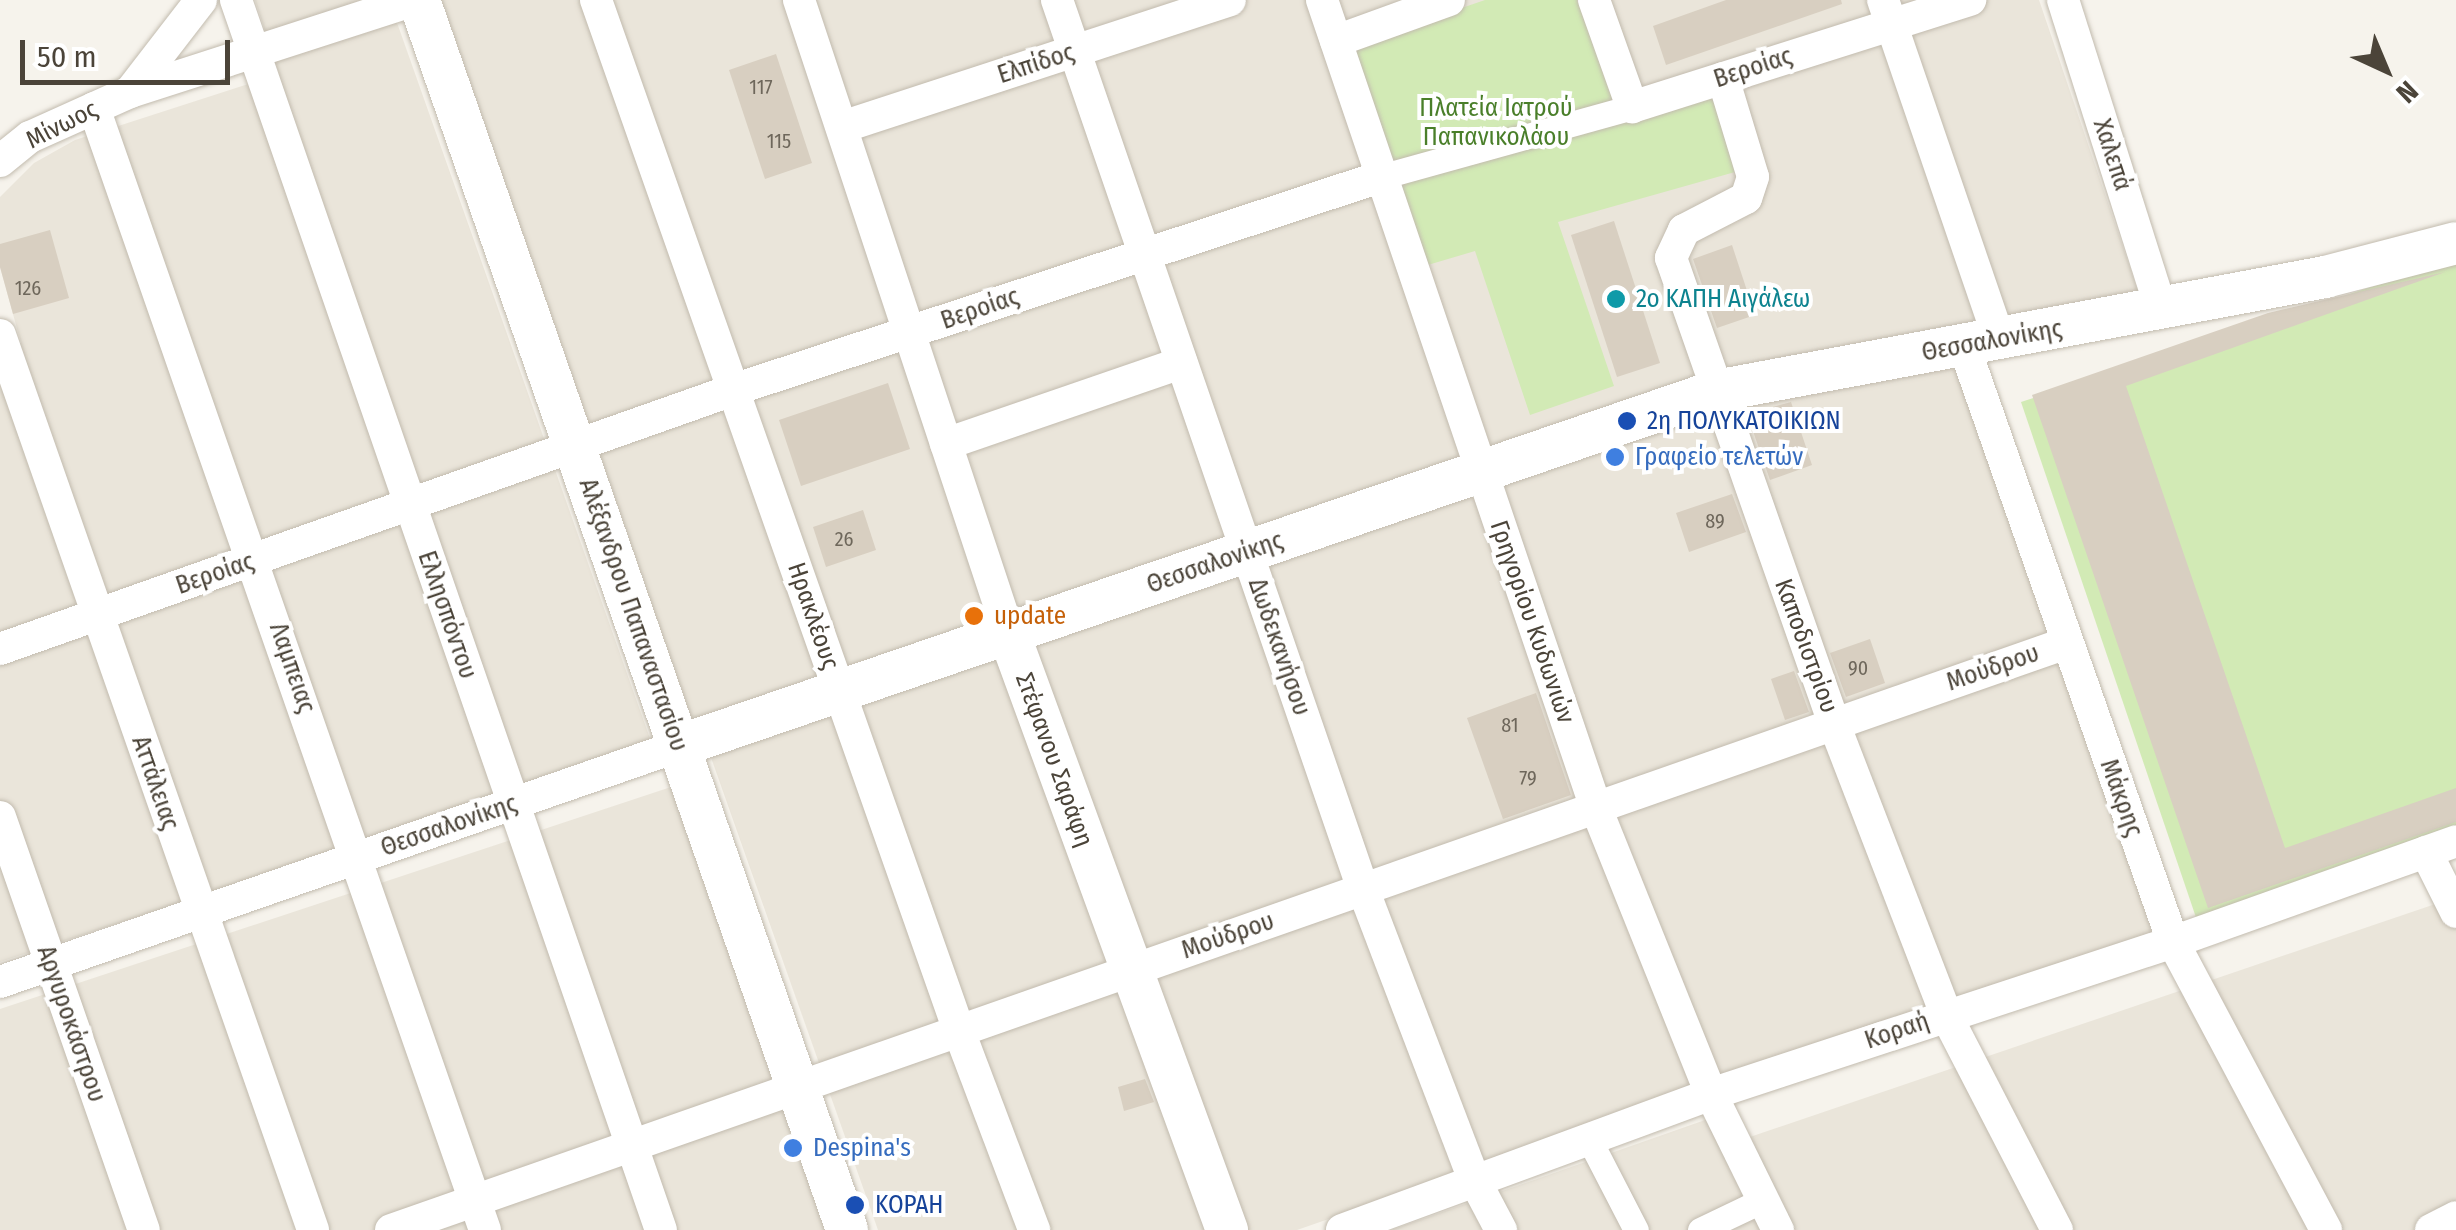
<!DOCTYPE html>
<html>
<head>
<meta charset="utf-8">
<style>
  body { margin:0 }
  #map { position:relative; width:2456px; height:1230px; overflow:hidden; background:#f6f3ec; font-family:"Fira Sans Condensed",sans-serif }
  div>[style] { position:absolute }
  .residential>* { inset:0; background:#eae5da }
  .green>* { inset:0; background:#d2eab5 }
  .building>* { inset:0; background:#d8cfc1 }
  .roads { filter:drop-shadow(0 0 2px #c2bbae) drop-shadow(0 0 2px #c2bbae) }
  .pedestrian>* { height:25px; margin:-12.5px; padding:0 12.5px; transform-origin:12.5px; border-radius:12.5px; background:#fff }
  .minor>* { height:32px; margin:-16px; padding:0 16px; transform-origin:16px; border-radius:16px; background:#fff }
  .tertiary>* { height:42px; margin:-21px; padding:0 21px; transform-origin:21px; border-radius:21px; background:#fff }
  .dots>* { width:28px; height:28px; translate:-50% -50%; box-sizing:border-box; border:5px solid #fff; border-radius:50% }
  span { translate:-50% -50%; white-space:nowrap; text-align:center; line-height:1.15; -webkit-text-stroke:8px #fff; paint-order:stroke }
  .number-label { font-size:20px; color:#6e675b }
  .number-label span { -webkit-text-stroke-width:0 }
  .street-label { font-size:25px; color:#4b4439 }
  .park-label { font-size:25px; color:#4a7f2a }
  .culture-label { font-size:25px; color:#0d838f }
  .left { translate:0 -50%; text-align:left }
  .transit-label { font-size:25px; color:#164399 }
  .shop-label { font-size:25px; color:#366cbe }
  .food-label { font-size:25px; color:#c56008 }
  .north { position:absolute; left:2336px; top:20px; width:100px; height:100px; -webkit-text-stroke:8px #fff; paint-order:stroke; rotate:136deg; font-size:28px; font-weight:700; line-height:40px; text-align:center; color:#4b4439 }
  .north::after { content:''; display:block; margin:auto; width:35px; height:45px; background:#4b4439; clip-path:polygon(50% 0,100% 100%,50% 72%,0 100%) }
  .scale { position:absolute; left:20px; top:40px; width:210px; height:45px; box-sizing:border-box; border:5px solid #4b4439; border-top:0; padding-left:12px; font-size:30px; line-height:35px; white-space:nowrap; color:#4b4439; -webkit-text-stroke:8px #fff; paint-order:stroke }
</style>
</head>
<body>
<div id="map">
  <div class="residential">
    <i style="clip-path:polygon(255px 0,389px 0,653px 747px,0 962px,0 351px,21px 343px,0 267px,0 197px,34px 163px,75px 140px,279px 74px)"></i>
    <i style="clip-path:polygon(439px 0,2039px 0,2140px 297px,1684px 384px,697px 736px)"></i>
    <i style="clip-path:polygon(1965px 358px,2162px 929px,1297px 1230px,878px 1230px,708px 749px,1716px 407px)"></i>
    <i style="clip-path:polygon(671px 787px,827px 1230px,0 1230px,0 1009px)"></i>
    <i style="clip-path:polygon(2456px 897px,2456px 1230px,1793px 1230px,1744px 1139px)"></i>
    <i style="clip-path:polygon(1708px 1119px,1766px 1230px,1391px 1230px)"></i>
  </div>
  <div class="green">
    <i style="clip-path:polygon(1485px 0,1577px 0,1620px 121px,1711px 91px,1735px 172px,1558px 222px,1614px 386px,1530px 415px,1475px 251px,1421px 267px,1348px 47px)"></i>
    <i style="clip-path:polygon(2456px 259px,2456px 854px,2204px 941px,2021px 402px)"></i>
  </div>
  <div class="building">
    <i style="clip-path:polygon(1726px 0,1841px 0,1842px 4px,1666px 65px,1653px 26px)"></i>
    <i style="clip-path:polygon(776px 54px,812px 163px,765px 179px,729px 70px)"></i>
    <i style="clip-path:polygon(1614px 221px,1660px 363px,1617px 377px,1571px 235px)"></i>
    <i style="clip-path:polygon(50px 230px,69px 298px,13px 314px,0 267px,0 244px)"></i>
    <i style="clip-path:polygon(1732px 245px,1755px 315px,1717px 328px,1693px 259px)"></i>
    <i style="clip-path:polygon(2445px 272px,2126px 386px,2285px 848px,2456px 788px,2456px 822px,2208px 908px,2032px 395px,2268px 313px)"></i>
    <i style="clip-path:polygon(888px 383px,910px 449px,801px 486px,779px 420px)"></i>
    <i style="clip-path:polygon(1791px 402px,1812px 465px,1770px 480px,1747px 414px)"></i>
    <i style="clip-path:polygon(1732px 494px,1746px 532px,1689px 552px,1676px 513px)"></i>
    <i style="clip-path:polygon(863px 510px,876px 550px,826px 567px,813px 527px)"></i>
    <i style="clip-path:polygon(1870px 639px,1885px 683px,1846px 697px,1830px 653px)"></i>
    <i style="clip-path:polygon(1794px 671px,1809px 712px,1785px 720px,1771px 679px)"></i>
    <i style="clip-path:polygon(1536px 693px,1571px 795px,1503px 819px,1467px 718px)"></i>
    <i style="clip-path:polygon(1145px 1079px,1154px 1102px,1124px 1111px,1118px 1087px)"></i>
  </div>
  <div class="roads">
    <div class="pedestrian">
      <i style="left:1380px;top:177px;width:262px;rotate:-15.5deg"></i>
      <i style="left:1589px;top:1139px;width:102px;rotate:62.7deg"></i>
      <i style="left:1700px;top:1230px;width:70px;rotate:-25.5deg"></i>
    </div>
    <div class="minor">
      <i style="left:236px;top:0;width:1301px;rotate:70.94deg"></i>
      <i style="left:596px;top:0;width:1093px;rotate:70.6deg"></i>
      <i style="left:959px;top:1031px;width:213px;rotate:69.3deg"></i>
      <i style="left:799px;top:0;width:668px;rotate:71.67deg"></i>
      <i style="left:1057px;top:0;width:940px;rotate:71.01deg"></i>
      <i style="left:1363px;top:889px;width:311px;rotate:69.1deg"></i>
      <i style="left:1474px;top:1179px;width:58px;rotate:62.1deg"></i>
      <i style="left:1322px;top:0;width:853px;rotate:71.27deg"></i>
      <i style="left:1596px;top:808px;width:308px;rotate:68.1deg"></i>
      <i style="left:1711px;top:1094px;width:152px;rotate:63.8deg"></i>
      <i style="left:1594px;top:0;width:114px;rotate:70.4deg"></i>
      <i style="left:1632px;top:107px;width:355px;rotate:-17.6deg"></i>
      <i style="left:1883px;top:0;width:358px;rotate:71.1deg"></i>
      <i style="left:2063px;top:0;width:324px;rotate:72.4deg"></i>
      <i style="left:1336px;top:41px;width:120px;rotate:-19.9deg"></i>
      <i style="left:1723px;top:78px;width:103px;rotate:73.1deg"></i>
      <i style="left:1753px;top:177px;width:22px;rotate:108deg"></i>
      <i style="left:1746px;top:198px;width:70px;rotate:152.7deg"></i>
      <i style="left:1684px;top:230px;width:31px;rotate:115deg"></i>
      <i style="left:1671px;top:258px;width:494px;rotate:70.7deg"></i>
      <i style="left:1834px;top:724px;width:312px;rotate:68.9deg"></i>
      <i style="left:1946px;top:1015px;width:242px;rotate:62.7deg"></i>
      <i style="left:130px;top:92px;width:299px;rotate:-17.9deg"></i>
      <i style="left:94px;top:108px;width:1188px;rotate:70.79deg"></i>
      <i style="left:842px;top:127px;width:408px;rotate:-18.1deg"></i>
      <i style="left:0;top:161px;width:38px;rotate:-39deg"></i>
      <i style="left:30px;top:137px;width:110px;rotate:-24.2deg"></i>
      <i style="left:130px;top:92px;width:116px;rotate:-52.3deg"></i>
      <i style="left:0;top:335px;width:948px;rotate:70.72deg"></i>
      <i style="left:1964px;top:346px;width:632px;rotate:70.68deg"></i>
      <i style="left:2173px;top:942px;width:326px;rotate:62deg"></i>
      <i style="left:946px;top:444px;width:249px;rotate:-19deg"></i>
      <i style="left:0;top:649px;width:777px;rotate:-19.46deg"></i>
      <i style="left:733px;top:390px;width:681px;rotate:-18.22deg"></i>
      <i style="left:0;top:817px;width:437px;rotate:70.8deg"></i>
      <i style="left:2426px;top:852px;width:67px;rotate:63.4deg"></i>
      <i style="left:0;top:982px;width:719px;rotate:-19.17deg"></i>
      <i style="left:391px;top:1230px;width:1775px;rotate:-19.31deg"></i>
      <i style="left:1342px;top:1230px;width:393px;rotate:-20.2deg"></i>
      <i style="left:1711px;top:1094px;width:486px;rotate:-18.2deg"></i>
      <i style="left:2173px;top:942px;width:300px;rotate:-19.6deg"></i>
      <i style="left:2431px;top:1230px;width:28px;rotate:-27deg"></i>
    </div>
    <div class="tertiary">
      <i style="left:419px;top:0;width:1302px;rotate:70.81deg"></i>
      <i style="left:1009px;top:634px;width:635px;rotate:69.91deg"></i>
      <i style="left:679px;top:746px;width:1096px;rotate:-18.9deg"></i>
      <i style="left:1716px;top:391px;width:620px;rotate:-10.6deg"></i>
      <i style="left:2325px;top:277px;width:135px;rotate:-14.5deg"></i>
    </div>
  </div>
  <div class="dots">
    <i style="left:1616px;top:299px;background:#0f9aa8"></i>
    <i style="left:1627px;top:421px;background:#1a4fb4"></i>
    <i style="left:1615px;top:457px;background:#3f7fe0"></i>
    <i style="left:974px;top:616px;background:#e8710a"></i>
    <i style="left:793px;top:1148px;background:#3f7fe0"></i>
    <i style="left:855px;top:1205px;background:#1a4fb4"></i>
  </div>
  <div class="number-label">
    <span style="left:761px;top:87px">117</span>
    <span style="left:779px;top:141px">115</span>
    <span style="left:28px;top:288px">126</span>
    <span style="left:1715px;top:521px">89</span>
    <span style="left:844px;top:539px">26</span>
    <span style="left:1858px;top:668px">90</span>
    <span style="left:1510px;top:725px">81</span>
    <span style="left:1528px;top:778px">79</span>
  </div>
  <div class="street-label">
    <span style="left:1036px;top:64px;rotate:-18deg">Ελπίδος</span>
    <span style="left:1753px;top:68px;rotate:-18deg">Βεροίας</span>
    <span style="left:62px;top:125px;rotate:-27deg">Μίνωος</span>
    <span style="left:2112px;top:155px;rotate:72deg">Χαλεπά</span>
    <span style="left:980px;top:309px;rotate:-19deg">Βεροίας</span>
    <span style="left:1992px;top:341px;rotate:-10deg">Θεσσαλονίκης</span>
    <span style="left:1215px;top:563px;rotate:-19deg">Θεσσαλονίκης</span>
    <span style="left:215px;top:574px;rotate:-19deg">Βεροίας</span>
    <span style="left:447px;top:615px;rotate:71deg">Ελλησπόντου</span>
    <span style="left:633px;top:615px;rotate:71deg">Αλέξανδρου Παπαναστασίου</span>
    <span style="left:813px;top:616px;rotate:71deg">Ηρακλέους</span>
    <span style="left:1532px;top:622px;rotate:71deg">Γρηγορίου Κυδωνιών</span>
    <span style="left:1806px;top:646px;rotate:70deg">Καποδιστρίου</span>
    <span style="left:1279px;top:647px;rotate:71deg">Δωδεκανήσου</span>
    <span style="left:292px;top:668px;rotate:71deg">Λαμπειας</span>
    <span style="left:1993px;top:668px;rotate:-19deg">Μούδρου</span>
    <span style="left:1054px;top:760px;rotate:70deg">Στέφανου Σαράφη</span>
    <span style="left:155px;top:783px;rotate:71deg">Αττάλειας</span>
    <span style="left:2121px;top:798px;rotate:70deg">Μάκρης</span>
    <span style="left:449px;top:826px;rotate:-19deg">Θεσσαλονίκης</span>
    <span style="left:1228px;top:936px;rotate:-19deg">Μούδρου</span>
    <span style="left:71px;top:1024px;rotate:71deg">Αργυροκάστρου</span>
    <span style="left:1897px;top:1031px;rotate:-19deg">Κοραή</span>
  </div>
  <div class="park-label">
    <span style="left:1496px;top:123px">Πλατεία Ιατρού<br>Παπανικολάου</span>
  </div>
  <div class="culture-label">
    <span class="left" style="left:1636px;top:299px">2ο ΚΑΠΗ Αιγάλεω</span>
  </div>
  <div class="transit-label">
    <span class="left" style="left:1647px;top:421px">2η ΠΟΛΥΚΑΤΟΙΚΙΩΝ</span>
    <span class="left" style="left:875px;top:1205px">ΚΟΡΑΗ</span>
  </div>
  <div class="shop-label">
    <span class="left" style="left:1635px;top:457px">Γραφείο τελετών</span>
    <span class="left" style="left:813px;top:1148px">Despina's</span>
  </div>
  <div class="food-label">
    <span class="left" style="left:994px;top:616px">update</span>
  </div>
  <div class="north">N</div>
  <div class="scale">50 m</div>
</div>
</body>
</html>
